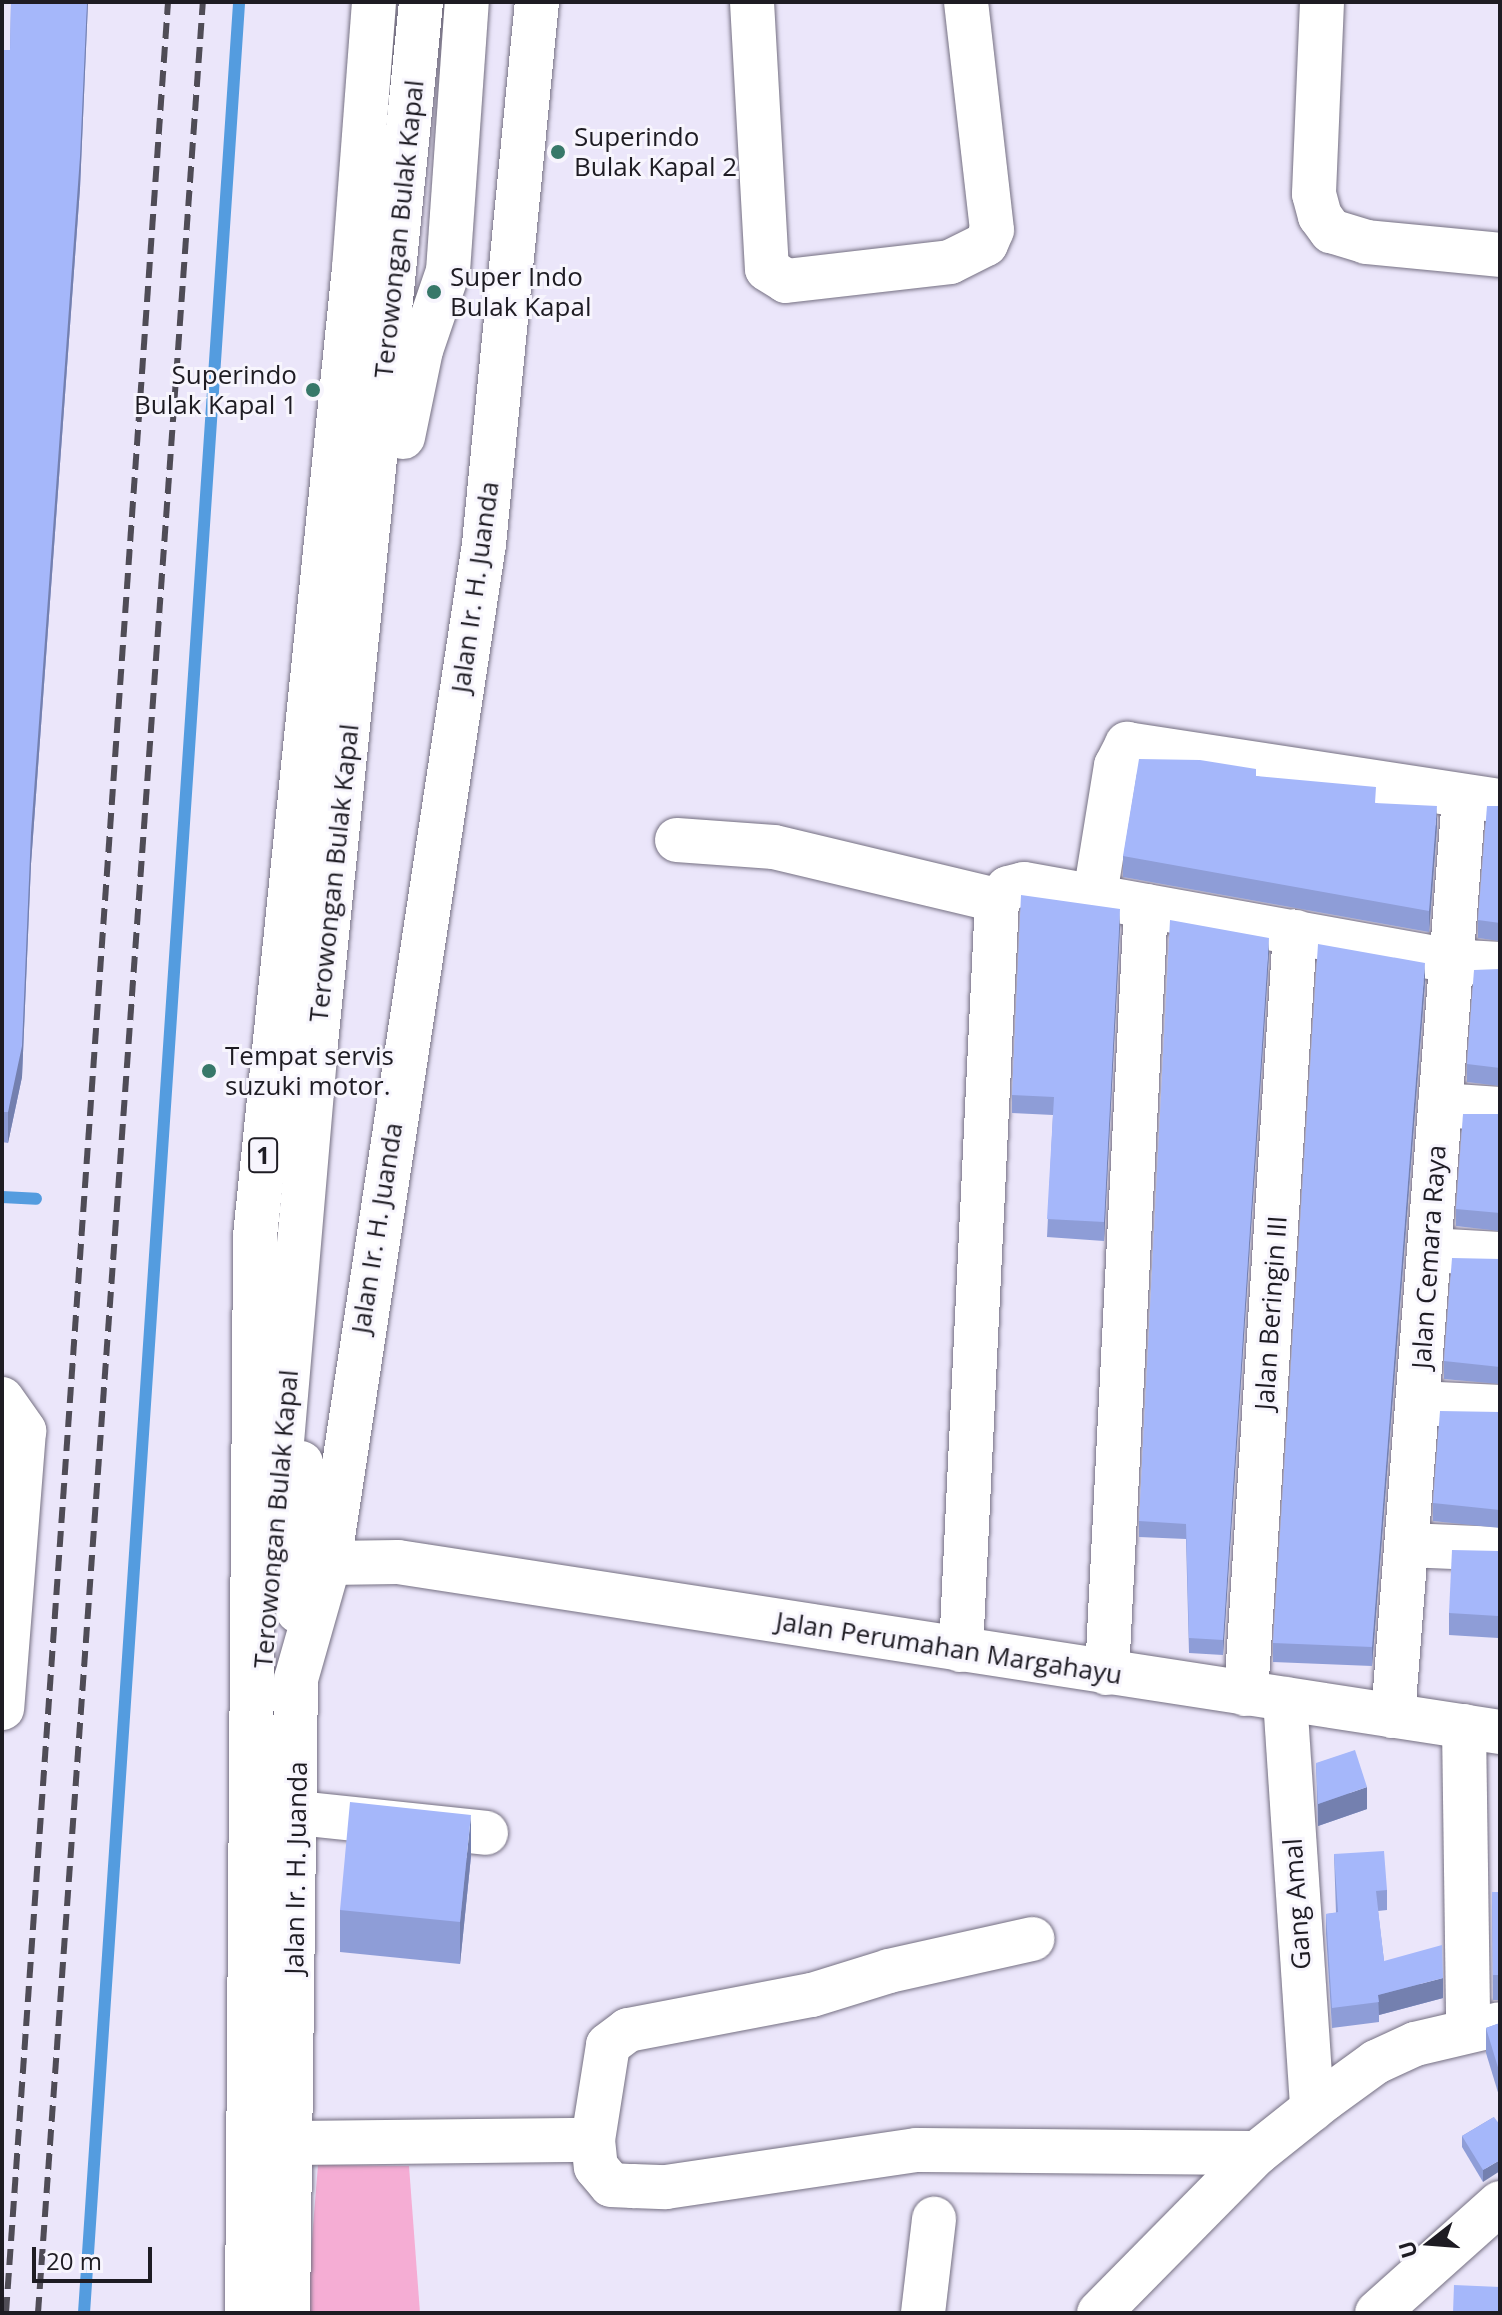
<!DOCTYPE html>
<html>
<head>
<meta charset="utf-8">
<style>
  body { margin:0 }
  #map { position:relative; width:1502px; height:2315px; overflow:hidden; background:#ebe6fa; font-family:"Open Sans",sans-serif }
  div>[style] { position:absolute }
  .green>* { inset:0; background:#f5add4 }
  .stream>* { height:12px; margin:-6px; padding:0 6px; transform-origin:6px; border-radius:6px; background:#549cdf }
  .roads { filter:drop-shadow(0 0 2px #757082) drop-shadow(0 0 2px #757082) }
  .minor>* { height:44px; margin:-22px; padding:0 22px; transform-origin:22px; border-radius:22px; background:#fff }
  .highway>* { height:44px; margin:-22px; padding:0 22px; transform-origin:22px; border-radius:22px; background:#fff }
  .rail>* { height:6px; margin-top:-3px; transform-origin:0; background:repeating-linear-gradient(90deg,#4f4c56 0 16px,transparent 0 24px) }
  .wall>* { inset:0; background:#8e9dd7 }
  .shaded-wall>* { inset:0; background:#7480af }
  .building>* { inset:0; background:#a5b7fa }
  .dots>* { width:22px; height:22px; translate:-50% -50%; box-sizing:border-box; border:4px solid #f7f5fd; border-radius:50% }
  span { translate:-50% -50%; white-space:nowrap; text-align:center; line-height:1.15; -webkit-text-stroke:6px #f7f5fd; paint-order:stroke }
  .shield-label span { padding:2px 6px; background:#f7f5fd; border:2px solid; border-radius:6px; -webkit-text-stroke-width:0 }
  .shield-label { font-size:24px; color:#1e1c23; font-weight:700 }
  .poi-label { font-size:26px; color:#1e1c23 }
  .left { translate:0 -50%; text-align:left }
  .right { translate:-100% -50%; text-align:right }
  .street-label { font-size:26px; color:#1e1c23 }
  .frame { position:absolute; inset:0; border:4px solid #1e1c23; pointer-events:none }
  .north { position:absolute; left:1390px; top:2203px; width:80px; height:80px; -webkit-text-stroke:6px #f7f5fd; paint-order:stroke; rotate:253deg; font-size:22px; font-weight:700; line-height:32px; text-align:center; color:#1e1c23 }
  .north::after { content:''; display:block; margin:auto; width:28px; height:36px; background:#1e1c23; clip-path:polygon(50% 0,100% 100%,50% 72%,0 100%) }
  .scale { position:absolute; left:32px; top:2247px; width:120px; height:36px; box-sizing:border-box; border:4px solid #1e1c23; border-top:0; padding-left:10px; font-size:24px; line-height:28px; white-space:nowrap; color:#1e1c23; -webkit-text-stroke:6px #f7f5fd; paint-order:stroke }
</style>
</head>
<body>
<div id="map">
  <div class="green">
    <i style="clip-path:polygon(318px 2165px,409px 2166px,420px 2313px,306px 2313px)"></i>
  </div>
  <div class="stream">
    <i style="left:2px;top:1197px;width:34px;rotate:3deg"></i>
    <i style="left:84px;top:2313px;width:2316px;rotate:-86.16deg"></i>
  </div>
  <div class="roads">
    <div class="minor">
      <i style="left:752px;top:2px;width:267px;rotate:86.8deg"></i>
      <i style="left:767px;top:269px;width:22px;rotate:32deg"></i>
      <i style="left:786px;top:281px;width:165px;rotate:-6.6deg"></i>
      <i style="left:950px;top:262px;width:40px;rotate:-26.6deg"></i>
      <i style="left:986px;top:244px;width:15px;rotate:-67deg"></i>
      <i style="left:992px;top:230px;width:229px;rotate:-96.5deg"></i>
      <i style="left:1322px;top:2px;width:192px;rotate:92.4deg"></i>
      <i style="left:1314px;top:194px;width:23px;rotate:75deg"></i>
      <i style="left:1320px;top:216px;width:19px;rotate:54deg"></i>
      <i style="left:1331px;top:231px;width:37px;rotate:17deg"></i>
      <i style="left:1366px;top:242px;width:135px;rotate:5.5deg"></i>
      <i style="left:677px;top:840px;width:97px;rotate:4.1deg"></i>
      <i style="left:774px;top:847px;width:229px;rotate:13.4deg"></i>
      <i style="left:1095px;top:895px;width:131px;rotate:-80.8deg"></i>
      <i style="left:1116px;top:766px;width:25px;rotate:-63deg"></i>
      <i style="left:1127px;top:744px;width:377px;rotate:8.7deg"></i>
      <i style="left:1440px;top:1105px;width:60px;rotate:3.8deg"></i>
      <i style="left:1429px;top:1250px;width:71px;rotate:3.2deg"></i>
      <i style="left:2px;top:1399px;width:39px;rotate:55deg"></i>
      <i style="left:24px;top:1431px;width:278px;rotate:94.5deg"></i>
      <i style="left:1418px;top:1403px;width:82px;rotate:2.8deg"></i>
      <i style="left:1407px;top:1545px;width:93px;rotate:2.5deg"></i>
      <i style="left:329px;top:1563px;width:69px;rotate:-0.8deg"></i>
      <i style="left:398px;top:1562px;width:1115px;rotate:8.77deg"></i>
      <i style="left:961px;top:1650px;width:751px;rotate:-87.25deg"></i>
      <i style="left:997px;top:900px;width:16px;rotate:-47deg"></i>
      <i style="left:1008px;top:888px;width:16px;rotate:-14deg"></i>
      <i style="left:1024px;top:884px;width:434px;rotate:10.2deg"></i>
      <i style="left:1451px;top:961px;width:49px;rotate:3.5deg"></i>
      <i style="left:1107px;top:1673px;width:768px;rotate:-87.09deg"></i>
      <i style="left:1246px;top:1694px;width:764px;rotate:-86.32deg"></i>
      <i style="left:1285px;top:1699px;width:411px;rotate:86.2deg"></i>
      <i style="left:1393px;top:1716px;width:921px;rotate:-85.58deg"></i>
      <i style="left:1464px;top:1726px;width:303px;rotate:89.2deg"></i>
      <i style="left:297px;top:1813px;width:190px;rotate:6deg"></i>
      <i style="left:593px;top:2140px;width:27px;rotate:84deg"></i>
      <i style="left:596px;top:2167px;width:23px;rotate:50deg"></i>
      <i style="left:611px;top:2185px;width:22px;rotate:3deg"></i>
      <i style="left:633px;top:2186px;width:33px;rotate:2deg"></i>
      <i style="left:666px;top:2187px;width:253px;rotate:-8.4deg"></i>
      <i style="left:916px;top:2150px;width:341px;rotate:0.5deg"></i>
      <i style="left:292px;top:2143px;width:301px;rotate:-0.6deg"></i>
      <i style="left:593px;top:2140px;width:96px;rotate:-81deg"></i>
      <i style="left:608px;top:2045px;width:25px;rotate:-37deg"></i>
      <i style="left:628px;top:2030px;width:187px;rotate:-10.8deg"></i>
      <i style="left:812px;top:1995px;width:81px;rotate:-17.3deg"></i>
      <i style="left:889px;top:1971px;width:147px;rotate:-12.6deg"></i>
      <i style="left:923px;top:2313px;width:95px;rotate:-83.3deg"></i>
      <i style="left:1099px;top:2313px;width:225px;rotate:-45.4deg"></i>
      <i style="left:1257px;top:2153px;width:87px;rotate:-38.5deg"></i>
      <i style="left:1325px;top:2099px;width:63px;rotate:-36deg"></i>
      <i style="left:1376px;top:2062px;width:43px;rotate:-24.8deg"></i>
      <i style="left:1415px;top:2044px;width:87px;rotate:-13.2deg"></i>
      <i style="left:1377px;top:2313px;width:165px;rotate:-41.8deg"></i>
    </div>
    <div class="highway">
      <i style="left:403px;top:437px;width:89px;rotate:-78.3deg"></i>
      <i style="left:421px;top:350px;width:83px;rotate:-71.1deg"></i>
      <i style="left:448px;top:271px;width:270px;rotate:-86deg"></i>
      <i style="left:277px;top:1500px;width:449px;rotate:-85.1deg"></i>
      <i style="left:315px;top:1053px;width:1056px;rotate:-84.24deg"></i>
      <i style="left:298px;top:1611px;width:148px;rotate:-88.8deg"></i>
      <i style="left:247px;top:2313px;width:1077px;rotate:-89.57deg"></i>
      <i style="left:255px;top:1236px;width:973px;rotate:-84.16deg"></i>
      <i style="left:354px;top:268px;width:267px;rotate:-85.7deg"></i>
      <i style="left:288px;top:2313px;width:634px;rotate:-89.28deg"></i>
      <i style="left:296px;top:1679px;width:121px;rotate:-74.1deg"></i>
      <i style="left:329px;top:1563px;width:1031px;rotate:-81.35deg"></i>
      <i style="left:484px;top:544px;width:545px;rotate:-84.42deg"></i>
    </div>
  </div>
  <div class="rail">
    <i style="left:6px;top:2313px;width:2317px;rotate:-85.99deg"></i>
    <i style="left:38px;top:2313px;width:2317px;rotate:-85.92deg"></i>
  </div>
  <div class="wall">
    <i style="clip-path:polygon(11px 2px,88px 2px,80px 188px,31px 864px,22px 1077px,8px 1143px,2px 1142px,2px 50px,10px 50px)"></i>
    <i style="clip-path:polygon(1256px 776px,1376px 803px,1437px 826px,1429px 932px,1123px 877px,1123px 856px)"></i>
    <i style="clip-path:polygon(1500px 806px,1500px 941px,1478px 938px,1478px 920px)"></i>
    <i style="clip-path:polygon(1120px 927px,1104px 1241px,1047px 1237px,1053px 1115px,1012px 1113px,1012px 1095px)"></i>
    <i style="clip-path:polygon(1269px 954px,1223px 1655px,1189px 1653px,1186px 1539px,1139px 1537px,1139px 1521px)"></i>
    <i style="clip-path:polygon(1500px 969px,1500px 1086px,1467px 1082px,1467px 1064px)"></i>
    <i style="clip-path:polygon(1425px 982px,1372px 1666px,1273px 1662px,1273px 1643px)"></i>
    <i style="clip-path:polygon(1500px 1114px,1500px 1231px,1456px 1226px,1456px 1209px)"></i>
    <i style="clip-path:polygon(1500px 1259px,1500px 1384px,1444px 1379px,1444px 1361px)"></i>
    <i style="clip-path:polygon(1500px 1412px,1500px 1528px,1433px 1521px,1433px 1503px)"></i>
    <i style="clip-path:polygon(1500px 1551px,1500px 1600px,1498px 1638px,1449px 1635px,1449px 1613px)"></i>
    <i style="clip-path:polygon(1316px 1763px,1367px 1809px,1318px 1826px)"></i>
    <i style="clip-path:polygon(1334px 1854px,1387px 1890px,1387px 1910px,1378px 1911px,1384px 1961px,1443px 1998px,1379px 2015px,1379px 2022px,1332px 2028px,1326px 1934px,1326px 1914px,1336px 1913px)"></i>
    <i style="clip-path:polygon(471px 1856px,460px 1964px,340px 1952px,340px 1910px)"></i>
    <i style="clip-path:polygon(1492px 1892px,1500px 1892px,1500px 2000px,1493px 2000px)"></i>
    <i style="clip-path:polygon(1500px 2023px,1500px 2099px,1486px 2053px,1486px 2028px)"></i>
    <i style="clip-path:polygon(1494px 2117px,1483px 2182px,1462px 2147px,1462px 2136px)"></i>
  </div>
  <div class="shaded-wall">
    <i style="clip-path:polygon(87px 2px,88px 2px,80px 188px,31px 864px,22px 1077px,8px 1143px,8px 1112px)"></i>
    <i style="clip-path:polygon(1437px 806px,1437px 826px,1429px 932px,1429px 911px)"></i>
    <i style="clip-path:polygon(1120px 909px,1120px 927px,1104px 1241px,1104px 1222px)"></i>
    <i style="clip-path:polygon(1269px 938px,1269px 954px,1223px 1655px,1223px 1640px)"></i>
    <i style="clip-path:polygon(1425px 963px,1425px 982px,1372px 1666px,1372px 1647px)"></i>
    <i style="clip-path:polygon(1500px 1578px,1500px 1600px,1498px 1638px,1498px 1616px)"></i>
    <i style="clip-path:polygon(1367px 1787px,1367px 1809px,1318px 1826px,1318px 1804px)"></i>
    <i style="clip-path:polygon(471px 1815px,471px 1856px,460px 1964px,460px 1922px)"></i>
    <i style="clip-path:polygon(1443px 1978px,1443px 1998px,1379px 2015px,1378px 1995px)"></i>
    <i style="clip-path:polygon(1500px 2160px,1500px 2171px,1483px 2182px,1483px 2170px)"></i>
  </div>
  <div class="building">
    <i style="clip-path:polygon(11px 2px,87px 2px,80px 157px,31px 833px,22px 1046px,8px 1112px,2px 1112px,2px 50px,10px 50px)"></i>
    <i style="clip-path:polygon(1139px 759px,1200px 760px,1256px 769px,1256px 776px,1376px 787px,1375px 803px,1437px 806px,1429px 911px,1123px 856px)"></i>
    <i style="clip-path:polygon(1487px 806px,1500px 806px,1500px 923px,1478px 920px)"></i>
    <i style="clip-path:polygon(1021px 895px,1120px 909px,1104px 1222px,1047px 1219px,1054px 1097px,1012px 1095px)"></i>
    <i style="clip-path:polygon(1170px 920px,1269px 938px,1223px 1640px,1189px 1638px,1186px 1524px,1139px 1521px)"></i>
    <i style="clip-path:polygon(1318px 944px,1425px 963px,1372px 1647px,1273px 1643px)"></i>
    <i style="clip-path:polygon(1500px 969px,1500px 1068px,1467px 1064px,1474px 970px)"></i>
    <i style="clip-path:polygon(1463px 1114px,1500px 1114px,1500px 1213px,1456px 1209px)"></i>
    <i style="clip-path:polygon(1452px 1258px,1500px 1259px,1500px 1367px,1444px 1361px)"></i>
    <i style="clip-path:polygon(1440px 1411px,1500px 1412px,1500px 1510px,1433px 1503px)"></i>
    <i style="clip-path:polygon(1452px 1550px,1500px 1551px,1498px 1616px,1449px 1613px)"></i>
    <i style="clip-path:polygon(1355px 1750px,1367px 1787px,1318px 1804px,1316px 1763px)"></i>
    <i style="clip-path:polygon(350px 1802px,471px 1815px,460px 1922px,340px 1910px)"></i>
    <i style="clip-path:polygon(1384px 1851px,1387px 1890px,1376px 1891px,1384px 1961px,1442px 1945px,1443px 1978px,1378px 1995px,1379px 2002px,1332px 2008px,1326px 1914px,1338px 1912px,1334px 1854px)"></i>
    <i style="clip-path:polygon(1492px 1892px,1500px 1892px,1500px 1975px,1493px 1975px)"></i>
    <i style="clip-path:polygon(1500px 2023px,1500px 2074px,1486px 2028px)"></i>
    <i style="clip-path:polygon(1494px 2117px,1500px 2125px,1500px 2160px,1483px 2170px,1462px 2136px)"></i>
    <i style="clip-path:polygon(1454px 2285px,1500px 2287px,1499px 2313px,1453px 2313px)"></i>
  </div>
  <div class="dots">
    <i style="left:558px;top:152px;background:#377869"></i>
    <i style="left:434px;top:292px;background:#377869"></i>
    <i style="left:313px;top:390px;background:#377869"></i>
    <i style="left:209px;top:1071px;background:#377869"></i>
  </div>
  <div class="shield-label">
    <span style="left:263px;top:1155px">1</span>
  </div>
  <div class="poi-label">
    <span class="left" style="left:574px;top:152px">Superindo<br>Bulak Kapal 2</span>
    <span class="left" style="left:450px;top:292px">Super Indo<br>Bulak Kapal</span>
    <span class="right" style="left:297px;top:390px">Superindo<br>Bulak Kapal 1</span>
    <span class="left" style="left:225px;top:1071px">Tempat servis<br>suzuki motor.</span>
  </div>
  <div class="street-label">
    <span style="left:399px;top:229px;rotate:-84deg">Terowongan Bulak Kapal</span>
    <span style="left:475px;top:587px;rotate:-82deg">Jalan Ir. H. Juanda</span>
    <span style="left:334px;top:873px;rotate:-84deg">Terowongan Bulak Kapal</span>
    <span style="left:377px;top:1228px;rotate:-81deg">Jalan Ir. H. Juanda</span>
    <span style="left:1429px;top:1257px;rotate:-86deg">Jalan Cemara Raya</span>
    <span style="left:1271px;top:1313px;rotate:-86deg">Jalan Beringin III</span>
    <span style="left:276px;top:1519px;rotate:-85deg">Terowongan Bulak Kapal</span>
    <span style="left:949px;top:1648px;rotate:9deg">Jalan Perumahan Margahayu</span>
    <span style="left:296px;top:1868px;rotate:-89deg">Jalan Ir. H. Juanda</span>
    <span style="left:1297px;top:1904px;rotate:-94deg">Gang Amal</span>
  </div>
  <div class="frame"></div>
  <div class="north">U</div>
  <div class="scale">20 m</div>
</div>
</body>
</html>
